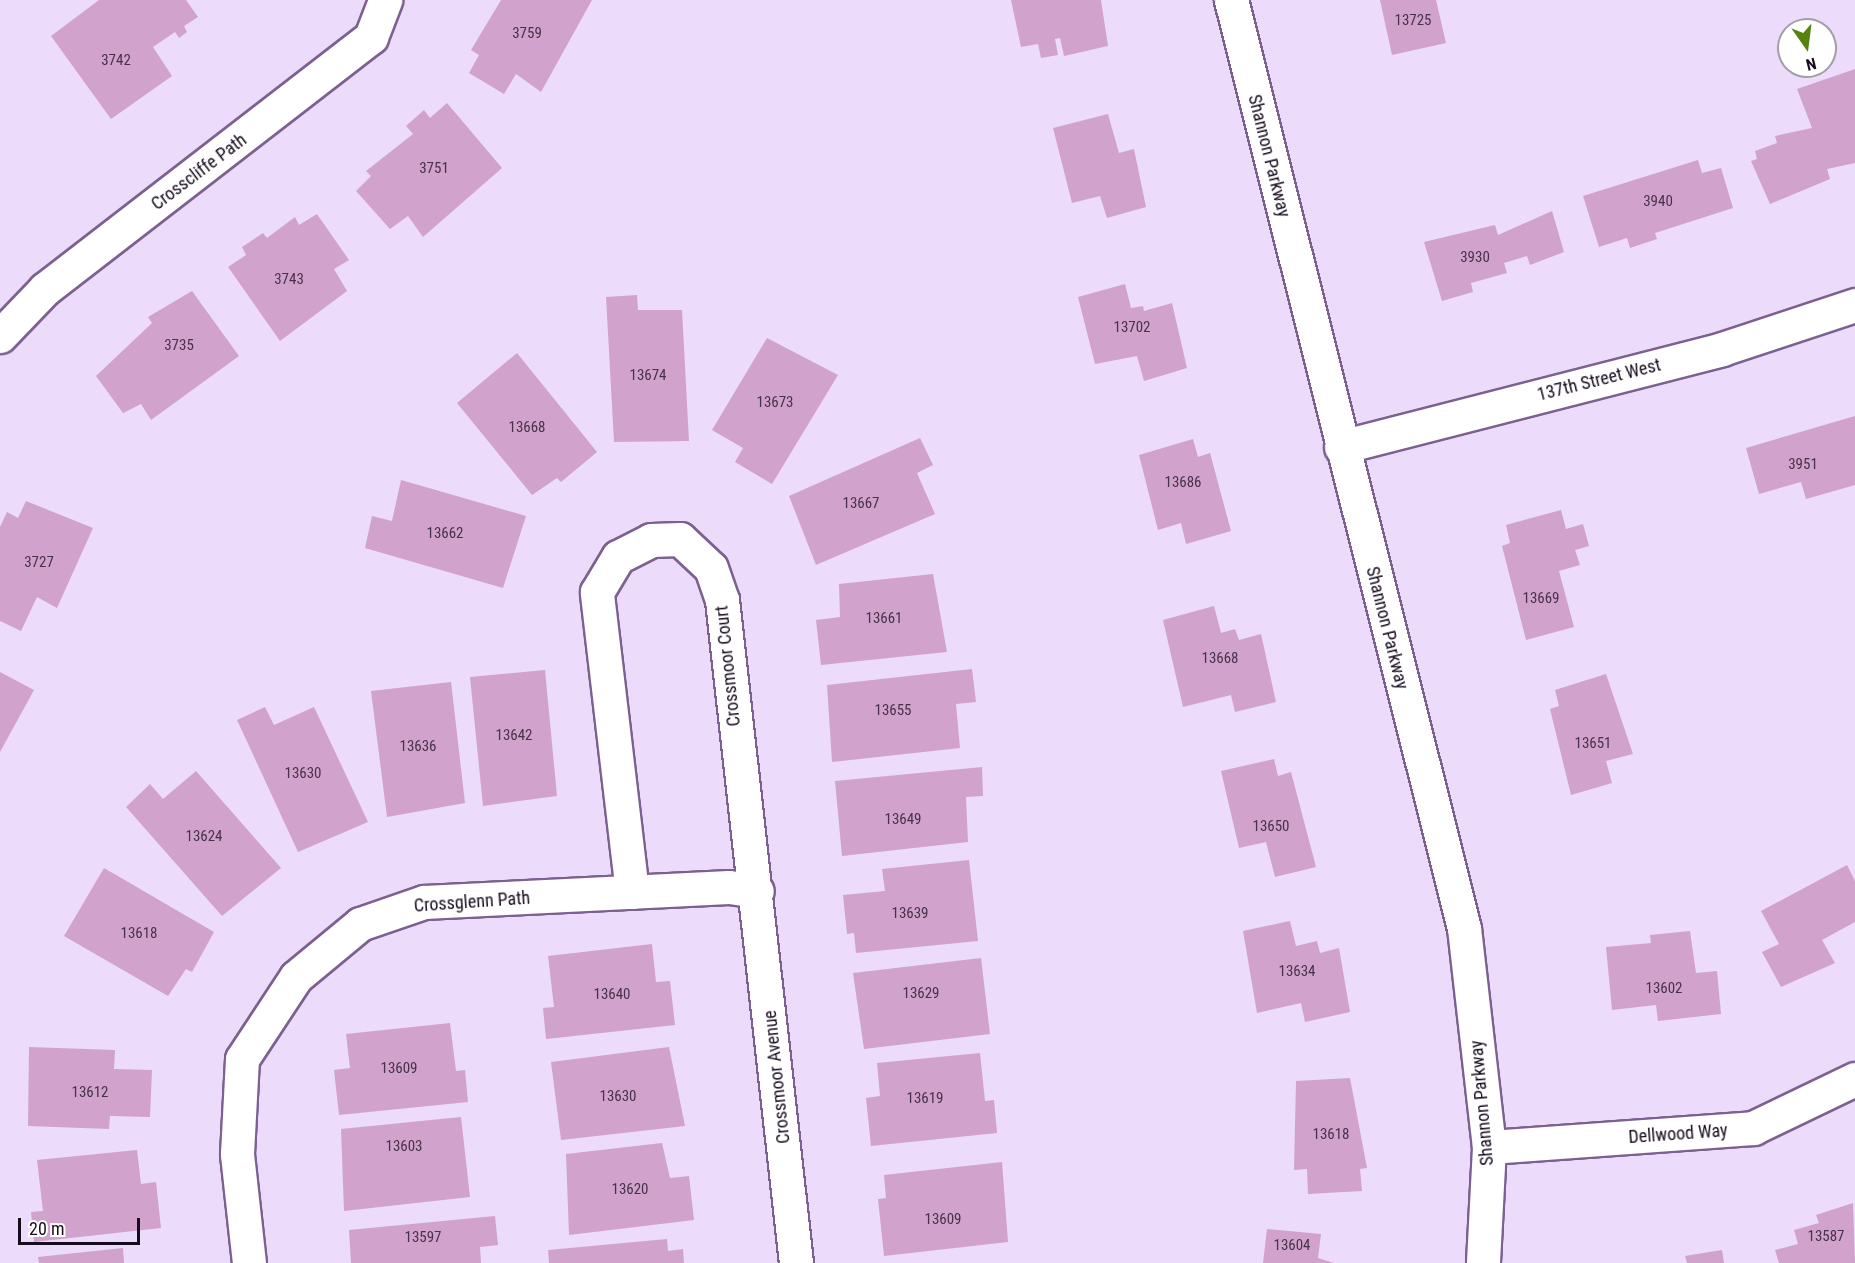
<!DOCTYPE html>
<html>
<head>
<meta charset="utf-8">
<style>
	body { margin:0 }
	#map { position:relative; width:1855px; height:1263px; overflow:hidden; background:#eddbfb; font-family:"Roboto Condensed",sans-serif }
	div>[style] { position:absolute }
	.building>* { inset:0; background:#d1a2cc }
	.roads { filter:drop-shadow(2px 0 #7c6190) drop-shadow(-2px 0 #7c6190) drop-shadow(0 2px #7c6190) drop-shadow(0 -2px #7c6190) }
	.minor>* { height:33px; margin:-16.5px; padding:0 16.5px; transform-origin:16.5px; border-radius:16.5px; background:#fff }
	span { translate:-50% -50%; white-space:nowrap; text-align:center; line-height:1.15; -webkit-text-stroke:4.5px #fff; paint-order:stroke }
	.number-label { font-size:15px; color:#46324a }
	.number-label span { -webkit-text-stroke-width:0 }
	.street-label { font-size:18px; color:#170c1e }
	.north { position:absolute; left:1777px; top:18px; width:60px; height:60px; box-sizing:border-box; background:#fff; border:2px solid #a29ea5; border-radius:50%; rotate:166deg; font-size:16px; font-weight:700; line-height:24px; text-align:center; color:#170c1e }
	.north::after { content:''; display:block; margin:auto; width:21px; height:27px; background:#56830f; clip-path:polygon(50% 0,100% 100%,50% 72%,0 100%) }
	.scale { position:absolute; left:18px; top:1218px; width:122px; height:27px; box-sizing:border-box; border:3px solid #170c1e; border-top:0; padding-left:8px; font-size:18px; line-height:21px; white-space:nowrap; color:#170c1e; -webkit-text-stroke:4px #fff; paint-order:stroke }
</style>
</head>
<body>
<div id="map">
	<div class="building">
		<i style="clip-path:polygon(99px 0,186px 0,198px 17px,184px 26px,187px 32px,179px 38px,175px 32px,153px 47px,172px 76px,111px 119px,51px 36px)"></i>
		<i style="clip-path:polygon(501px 0,592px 0,541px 92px,516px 74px,504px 94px,469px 73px,479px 55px,471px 50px)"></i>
		<i style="clip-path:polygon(1011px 0,1101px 0,1108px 46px,1064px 56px,1060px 38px,1055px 39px,1058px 55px,1041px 58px,1038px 44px,1021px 47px)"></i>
		<i style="clip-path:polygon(1380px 0,1436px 0,1446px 43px,1392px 55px)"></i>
		<i style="clip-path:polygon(1855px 69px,1855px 163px,1827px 169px,1830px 179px,1770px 204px,1751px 161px,1757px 159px,1755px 151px,1777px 143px,1775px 136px,1812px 128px,1797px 89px)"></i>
		<i style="clip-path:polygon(447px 103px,502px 168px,423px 237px,408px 216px,390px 229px,356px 191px,371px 176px,366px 171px,413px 134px,406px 126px,424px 110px,430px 118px)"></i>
		<i style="clip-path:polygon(1108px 114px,1119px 153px,1134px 149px,1146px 207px,1107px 218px,1100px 196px,1072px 203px,1053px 128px)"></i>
		<i style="clip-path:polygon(1698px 160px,1702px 173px,1721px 168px,1733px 208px,1655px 233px,1657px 239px,1630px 248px,1627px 238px,1599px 247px,1583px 196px)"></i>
		<i style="clip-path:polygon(1552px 211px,1564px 252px,1530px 265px,1527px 256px,1504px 263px,1507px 273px,1471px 283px,1473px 292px,1442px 301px,1424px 242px,1495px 225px,1498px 235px)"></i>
		<i style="clip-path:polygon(317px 214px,349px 260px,334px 269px,347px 291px,280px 341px,228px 267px,246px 255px,242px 247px,263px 233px,267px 238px,295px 217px,299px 225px)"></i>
		<i style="clip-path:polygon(1125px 284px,1131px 308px,1143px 306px,1144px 311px,1172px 303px,1187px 368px,1144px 381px,1137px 356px,1095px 364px,1078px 297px)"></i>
		<i style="clip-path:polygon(192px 291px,239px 356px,151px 420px,141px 404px,123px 413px,96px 376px,152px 323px,148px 317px)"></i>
		<i style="clip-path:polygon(637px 295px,638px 310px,682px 310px,689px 441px,614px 442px,606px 297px)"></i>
		<i style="clip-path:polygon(767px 338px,838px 375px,772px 484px,735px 462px,743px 448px,712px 430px)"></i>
		<i style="clip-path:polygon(517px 353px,597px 452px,561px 482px,557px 478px,532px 495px,457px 403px)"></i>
		<i style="clip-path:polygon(1855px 416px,1855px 485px,1806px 499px,1801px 482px,1759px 494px,1746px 448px)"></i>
		<i style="clip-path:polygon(920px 438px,933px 465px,917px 473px,935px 514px,816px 565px,789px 496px)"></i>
		<i style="clip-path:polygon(1193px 439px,1198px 457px,1210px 453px,1231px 531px,1186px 544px,1181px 523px,1158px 530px,1139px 455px)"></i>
		<i style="clip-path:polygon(401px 480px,526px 516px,503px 588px,365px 548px,372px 516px,392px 521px)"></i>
		<i style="clip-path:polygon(26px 501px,93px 528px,57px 608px,37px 597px,21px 631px,0 621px,0 527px,7px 512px,18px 518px)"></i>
		<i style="clip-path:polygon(1561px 510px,1566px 529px,1583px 524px,1589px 546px,1575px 550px,1580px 565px,1559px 571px,1574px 627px,1526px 640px,1502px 546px,1510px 543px,1506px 525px)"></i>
		<i style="clip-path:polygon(933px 574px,947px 652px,821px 665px,816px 620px,840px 617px,839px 584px)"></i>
		<i style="clip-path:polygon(1214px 606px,1221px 633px,1235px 629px,1239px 640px,1261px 634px,1276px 702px,1235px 712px,1231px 695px,1183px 707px,1163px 620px)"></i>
		<i style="clip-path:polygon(972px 669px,976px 702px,956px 704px,960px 748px,832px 762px,827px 685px)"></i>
		<i style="clip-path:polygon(545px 670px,557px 796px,483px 806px,470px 677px)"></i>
		<i style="clip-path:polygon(0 672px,34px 690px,0 752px)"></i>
		<i style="clip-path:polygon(1606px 674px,1633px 754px,1606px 761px,1612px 783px,1571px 795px,1550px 709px,1559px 706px,1555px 690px)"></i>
		<i style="clip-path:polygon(451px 682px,465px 803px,387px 817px,371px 691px)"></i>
		<i style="clip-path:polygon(265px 707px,274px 725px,314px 707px,368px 822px,298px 852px,237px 720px)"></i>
		<i style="clip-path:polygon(1274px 759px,1278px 776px,1291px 772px,1316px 867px,1275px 877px,1266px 842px,1239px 848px,1221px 771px)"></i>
		<i style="clip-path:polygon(982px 767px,983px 796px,966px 797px,968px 842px,842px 856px,835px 781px)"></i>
		<i style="clip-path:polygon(196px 771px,281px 868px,222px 916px,126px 807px,150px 784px,163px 799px)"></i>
		<i style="clip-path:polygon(969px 860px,978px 941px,856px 953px,854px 933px,847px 934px,843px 895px,885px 891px,882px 869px)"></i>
		<i style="clip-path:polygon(1847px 865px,1855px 881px,1855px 922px,1822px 940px,1835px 963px,1781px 987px,1762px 952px,1779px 944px,1761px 911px)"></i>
		<i style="clip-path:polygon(104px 868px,214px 932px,192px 972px,186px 969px,168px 996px,64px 936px)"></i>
		<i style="clip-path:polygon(1290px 921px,1296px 946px,1317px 941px,1320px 953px,1339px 948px,1350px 1012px,1305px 1022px,1301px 1003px,1257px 1013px,1243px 931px)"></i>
		<i style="clip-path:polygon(1690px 931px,1696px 973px,1717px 971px,1721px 1014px,1658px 1021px,1656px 1005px,1612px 1010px,1606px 947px,1651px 943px,1650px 935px)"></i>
		<i style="clip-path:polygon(652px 944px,656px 982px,670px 981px,675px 1025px,546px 1039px,543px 1008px,554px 1007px,548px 956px)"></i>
		<i style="clip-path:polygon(981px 958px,990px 1034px,864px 1049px,853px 973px)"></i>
		<i style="clip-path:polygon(450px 1023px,456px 1071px,465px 1070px,468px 1102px,339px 1115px,334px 1070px,350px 1068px,346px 1034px)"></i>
		<i style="clip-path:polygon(29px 1047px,115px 1050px,114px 1069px,152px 1070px,150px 1117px,110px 1116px,109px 1129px,28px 1126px)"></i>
		<i style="clip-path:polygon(669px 1047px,685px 1126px,561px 1140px,551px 1062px)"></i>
		<i style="clip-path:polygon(980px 1053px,985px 1101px,994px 1100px,997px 1133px,871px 1146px,866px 1098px,880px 1096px,877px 1063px)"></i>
		<i style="clip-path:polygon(1350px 1078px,1367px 1168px,1360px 1169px,1362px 1191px,1308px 1194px,1307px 1169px,1294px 1170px,1296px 1081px)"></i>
		<i style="clip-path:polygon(461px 1117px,470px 1197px,344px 1211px,341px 1129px)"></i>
		<i style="clip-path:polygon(662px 1143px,670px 1178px,689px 1176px,694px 1220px,569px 1235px,566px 1154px)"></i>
		<i style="clip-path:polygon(137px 1150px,141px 1184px,156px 1182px,161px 1228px,34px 1242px,31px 1212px,43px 1211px,37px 1160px)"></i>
		<i style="clip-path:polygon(1002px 1162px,1008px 1242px,884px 1256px,878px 1199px,886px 1198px,884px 1175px)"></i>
		<i style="clip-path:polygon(1853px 1203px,1855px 1263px,1779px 1263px,1775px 1250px,1798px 1244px,1794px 1230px,1819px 1223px,1816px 1215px)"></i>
		<i style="clip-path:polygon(495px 1216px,498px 1245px,480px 1247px,481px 1263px,351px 1263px,349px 1230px)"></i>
		<i style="clip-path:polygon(1267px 1229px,1321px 1234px,1318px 1258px,1334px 1263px,1263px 1263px)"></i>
		<i style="clip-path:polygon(667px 1239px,668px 1251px,683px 1249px,684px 1263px,549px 1263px,548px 1250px)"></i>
		<i style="clip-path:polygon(123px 1248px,124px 1263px,39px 1263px,38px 1257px)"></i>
		<i style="clip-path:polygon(1722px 1250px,1724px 1263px,1687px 1263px,1685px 1256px)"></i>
	</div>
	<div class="roads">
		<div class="minor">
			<i style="left:1231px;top:0;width:957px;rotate:75.91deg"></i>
			<i style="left:1464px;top:928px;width:220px;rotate:83.5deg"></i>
			<i style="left:1489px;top:1147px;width:116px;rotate:93deg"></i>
			<i style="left:0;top:336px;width:65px;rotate:-46.2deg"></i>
			<i style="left:45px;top:289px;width:412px;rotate:-37.7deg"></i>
			<i style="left:371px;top:37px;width:40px;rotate:-69deg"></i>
			<i style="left:1341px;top:447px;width:393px;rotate:-14.4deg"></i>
			<i style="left:1722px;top:349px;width:140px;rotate:-18.3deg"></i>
			<i style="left:632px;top:892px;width:302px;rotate:-96.7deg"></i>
			<i style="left:597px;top:592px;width:41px;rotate:-59deg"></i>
			<i style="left:618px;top:557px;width:37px;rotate:-27deg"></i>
			<i style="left:651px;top:540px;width:29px;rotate:-2deg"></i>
			<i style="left:680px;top:539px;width:42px;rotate:43.1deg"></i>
			<i style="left:711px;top:568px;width:34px;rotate:71deg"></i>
			<i style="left:722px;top:600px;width:667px;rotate:83.63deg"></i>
			<i style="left:1489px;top:1147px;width:265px;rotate:-4.1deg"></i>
			<i style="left:1753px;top:1128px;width:113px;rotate:-25.7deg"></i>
			<i style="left:249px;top:1263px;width:110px;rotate:-96.3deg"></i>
			<i style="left:237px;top:1154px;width:95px;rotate:-87deg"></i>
			<i style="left:242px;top:1059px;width:98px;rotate:-56.6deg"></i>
			<i style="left:296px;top:977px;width:83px;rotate:-39.6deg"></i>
			<i style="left:360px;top:924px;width:68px;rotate:-19deg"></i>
			<i style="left:424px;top:902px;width:305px;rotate:-2.8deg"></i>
			<i style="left:729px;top:887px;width:28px;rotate:8deg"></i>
		</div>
	</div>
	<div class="number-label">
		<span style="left:1413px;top:21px">13725</span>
		<span style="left:527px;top:34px">3759</span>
		<span style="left:116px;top:61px">3742</span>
		<span style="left:434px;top:169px">3751</span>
		<span style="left:1658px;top:202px">3940</span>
		<span style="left:1475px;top:258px">3930</span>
		<span style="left:289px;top:280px">3743</span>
		<span style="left:1132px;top:328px">13702</span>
		<span style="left:179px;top:346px">3735</span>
		<span style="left:648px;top:376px">13674</span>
		<span style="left:775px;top:403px">13673</span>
		<span style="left:527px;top:428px">13668</span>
		<span style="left:1803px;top:465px">3951</span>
		<span style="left:1183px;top:483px">13686</span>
		<span style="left:861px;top:504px">13667</span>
		<span style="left:445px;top:534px">13662</span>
		<span style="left:39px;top:563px">3727</span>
		<span style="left:1541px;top:599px">13669</span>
		<span style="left:884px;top:619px">13661</span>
		<span style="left:1220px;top:659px">13668</span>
		<span style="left:893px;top:711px">13655</span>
		<span style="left:514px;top:736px">13642</span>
		<span style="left:1593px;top:744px">13651</span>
		<span style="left:418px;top:747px">13636</span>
		<span style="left:303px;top:774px">13630</span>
		<span style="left:903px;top:820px">13649</span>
		<span style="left:1271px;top:827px">13650</span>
		<span style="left:204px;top:837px">13624</span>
		<span style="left:910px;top:914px">13639</span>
		<span style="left:139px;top:934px">13618</span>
		<span style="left:1297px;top:972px">13634</span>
		<span style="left:1664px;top:989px">13602</span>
		<span style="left:921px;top:994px">13629</span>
		<span style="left:612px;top:995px">13640</span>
		<span style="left:399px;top:1069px">13609</span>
		<span style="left:90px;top:1093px">13612</span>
		<span style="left:618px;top:1097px">13630</span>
		<span style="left:925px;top:1099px">13619</span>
		<span style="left:1331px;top:1135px">13618</span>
		<span style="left:404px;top:1147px">13603</span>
		<span style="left:630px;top:1190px">13620</span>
		<span style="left:943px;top:1220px">13609</span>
		<span style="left:1826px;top:1237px">13587</span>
		<span style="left:423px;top:1238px">13597</span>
		<span style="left:1292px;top:1246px">13604</span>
	</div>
	<div class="street-label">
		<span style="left:1269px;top:156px;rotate:76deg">Shannon Parkway</span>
		<span style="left:199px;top:172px;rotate:-37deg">Crosscliffe Path</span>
		<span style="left:1599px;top:380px;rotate:-14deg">137th Street West</span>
		<span style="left:1387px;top:628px;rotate:76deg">Shannon Parkway</span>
		<span style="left:728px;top:666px;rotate:-96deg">Crossmoor Court</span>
		<span style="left:472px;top:902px;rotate:-4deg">Crossglenn Path</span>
		<span style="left:777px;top:1077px;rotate:-96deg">Crossmoor Avenue</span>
		<span style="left:1482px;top:1103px;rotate:-95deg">Shannon Parkway</span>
		<span style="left:1678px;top:1134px;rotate:-4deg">Dellwood Way</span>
	</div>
	<div class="north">N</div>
	<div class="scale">20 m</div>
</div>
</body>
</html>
